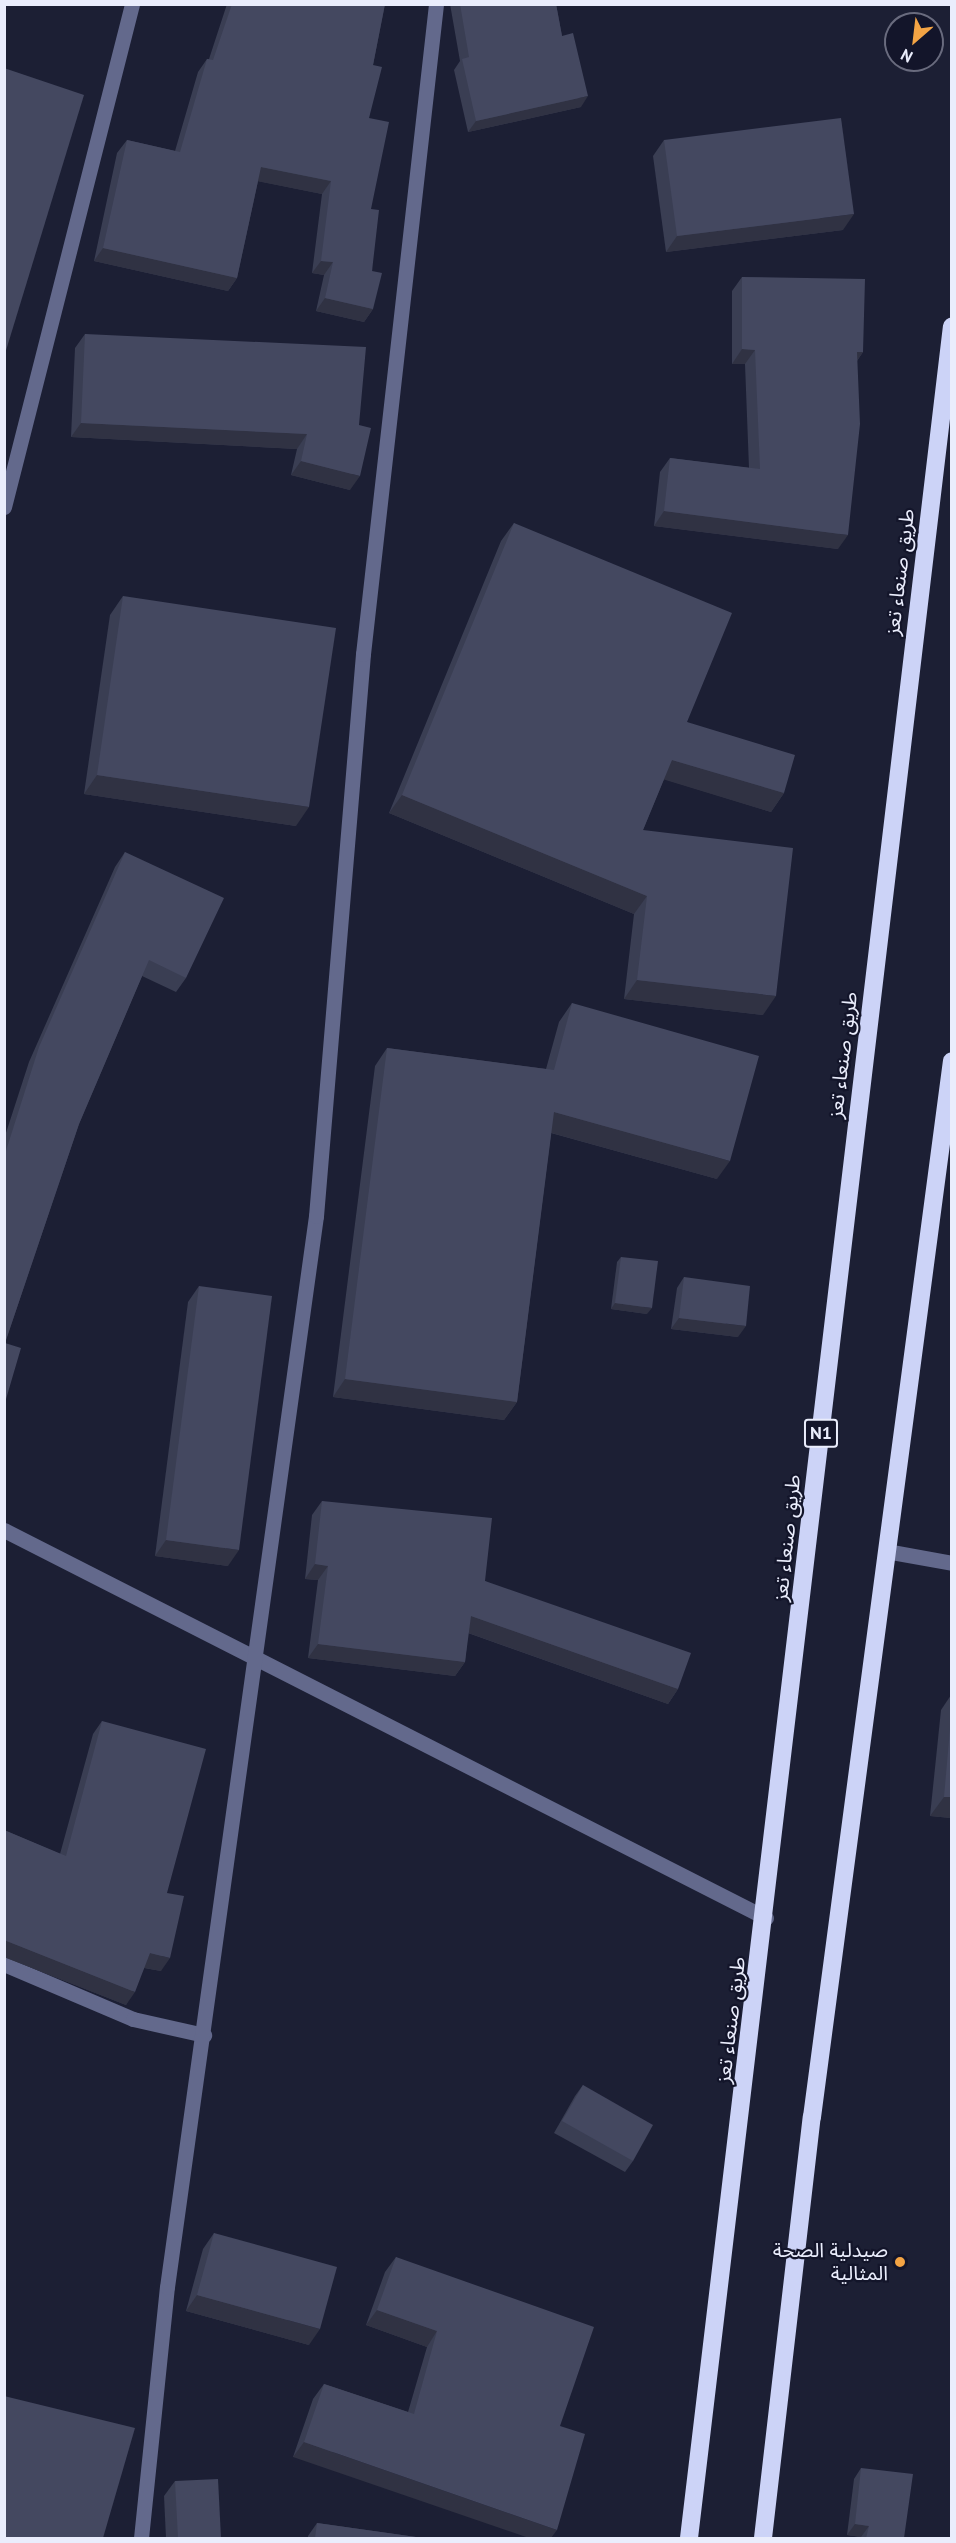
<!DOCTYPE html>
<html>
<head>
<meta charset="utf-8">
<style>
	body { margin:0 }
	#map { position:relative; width:956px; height:2543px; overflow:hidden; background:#1c1f34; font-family:"PT Sans","Noto Sans Arabic",sans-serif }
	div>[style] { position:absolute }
	.minor>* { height:15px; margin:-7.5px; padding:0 7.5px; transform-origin:7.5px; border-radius:7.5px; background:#63698c }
	.highway>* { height:18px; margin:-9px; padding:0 9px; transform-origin:9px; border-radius:9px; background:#ccd3f7 }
	.wall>* { inset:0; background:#3a3e53 }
	.shaded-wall>* { inset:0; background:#303243 }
	.building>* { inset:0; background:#444860 }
	.dots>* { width:16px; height:16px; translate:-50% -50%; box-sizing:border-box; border:3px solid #13152a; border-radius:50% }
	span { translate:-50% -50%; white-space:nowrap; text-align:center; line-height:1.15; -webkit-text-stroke:4.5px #13152a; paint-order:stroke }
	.shield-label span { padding:2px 4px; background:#13152a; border:2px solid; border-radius:4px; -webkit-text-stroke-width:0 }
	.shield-label { font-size:18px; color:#eaedfc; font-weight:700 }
	.street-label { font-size:20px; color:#eaedfc }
	.poi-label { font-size:20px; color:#eaedfc }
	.right { translate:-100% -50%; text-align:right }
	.frame { position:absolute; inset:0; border:6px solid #eaedfc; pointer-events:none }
	.north { position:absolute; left:884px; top:12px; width:60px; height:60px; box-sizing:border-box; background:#13152a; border:2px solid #696b7e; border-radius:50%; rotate:208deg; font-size:16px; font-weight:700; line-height:24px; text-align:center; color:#eaedfc }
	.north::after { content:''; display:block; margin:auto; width:21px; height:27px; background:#f4a444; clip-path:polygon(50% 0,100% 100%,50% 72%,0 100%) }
</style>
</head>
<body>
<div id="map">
	<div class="minor">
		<i style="left:4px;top:507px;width:519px;rotate:-75.72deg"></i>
		<i style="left:4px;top:1530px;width:855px;rotate:26.98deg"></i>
		<i style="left:886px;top:1551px;width:67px;rotate:10.3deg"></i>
		<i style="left:4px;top:1964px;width:140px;rotate:23.1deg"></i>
		<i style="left:133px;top:2019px;width:73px;rotate:12.7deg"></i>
		<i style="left:141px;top:2538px;width:252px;rotate:-84.1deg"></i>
		<i style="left:167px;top:2287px;width:1081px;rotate:-82.08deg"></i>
		<i style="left:316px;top:1216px;width:564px;rotate:-85.22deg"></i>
		<i style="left:363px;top:654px;width:654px;rotate:-83.59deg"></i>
	</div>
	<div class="highway">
		<i style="left:689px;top:2538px;width:2227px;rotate:-83.22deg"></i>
		<i style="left:763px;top:2538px;width:424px;rotate:-83.4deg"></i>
		<i style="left:812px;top:2117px;width:1065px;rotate:-82.45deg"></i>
	</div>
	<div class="wall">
		<i style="clip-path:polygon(227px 4px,385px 4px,373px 65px,369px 118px,373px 309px,364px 322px,316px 311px,324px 275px,312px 273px,322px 194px,258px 181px,237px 278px,228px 291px,94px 261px,117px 153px,127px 140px,175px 151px,198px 72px,207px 59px,209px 59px)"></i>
		<i style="clip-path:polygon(450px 4px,556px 4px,562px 36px,581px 107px,468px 132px,454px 70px,460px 61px)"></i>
		<i style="clip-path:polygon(664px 140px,843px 230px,666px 252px,653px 156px)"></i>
		<i style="clip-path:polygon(742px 277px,863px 352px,857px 361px,838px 549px,654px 526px,660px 472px,670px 458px,749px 468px,745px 364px,732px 364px,732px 291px)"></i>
		<i style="clip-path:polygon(85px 334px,359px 425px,350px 490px,291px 475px,297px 449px,71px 437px,75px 348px)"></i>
		<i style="clip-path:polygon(514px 523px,687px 722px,784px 793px,771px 812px,664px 779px,643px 830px,763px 1015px,624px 999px,634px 914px,389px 813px,501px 541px)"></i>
		<i style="clip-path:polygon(123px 596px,296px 826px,84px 794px,110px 615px)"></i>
		<i style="clip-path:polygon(125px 852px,186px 978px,176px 992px,142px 976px,79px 1124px,5px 1343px,4px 1406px,4px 1139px,29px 1062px,115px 867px)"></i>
		<i style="clip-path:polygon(572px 1003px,717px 1179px,551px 1133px,517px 1402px,504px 1420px,333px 1397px,375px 1066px,387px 1048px,546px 1069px,559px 1022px)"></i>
		<i style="clip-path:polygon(621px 1257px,647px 1314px,611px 1309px,617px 1262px)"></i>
		<i style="clip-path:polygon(684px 1277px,738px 1337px,671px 1329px,677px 1288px)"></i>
		<i style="clip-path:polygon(199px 1286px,228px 1566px,155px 1556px,188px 1302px)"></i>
		<i style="clip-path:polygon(322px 1501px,485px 1581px,678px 1689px,668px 1704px,468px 1633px,465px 1662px,455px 1676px,308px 1658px,318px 1580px,305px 1579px,312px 1515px)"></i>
		<i style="clip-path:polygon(951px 1695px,951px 1818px,930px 1816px,941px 1710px)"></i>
		<i style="clip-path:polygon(102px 1721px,167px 1893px,161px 1971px,144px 1968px,126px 2005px,4px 1957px,4px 1830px,60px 1854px,93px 1734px)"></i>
		<i style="clip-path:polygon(583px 2085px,633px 2161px,625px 2172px,554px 2133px,575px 2096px)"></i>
		<i style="clip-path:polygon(214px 2233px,309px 2345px,186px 2311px,203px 2249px)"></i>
		<i style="clip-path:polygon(396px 2257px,560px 2426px,293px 2457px,313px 2399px,324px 2384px,408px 2412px,427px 2347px,366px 2325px,385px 2272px)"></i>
		<i style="clip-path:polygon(861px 2468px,904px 2538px,861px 2538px,861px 2537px,847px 2535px,854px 2479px)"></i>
		<i style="clip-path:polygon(175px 2481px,221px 2538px,166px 2538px,164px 2496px)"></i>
		<i style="clip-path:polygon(317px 2523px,423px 2538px,308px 2538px,308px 2536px)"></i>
	</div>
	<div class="shaded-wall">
		<i style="clip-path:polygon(588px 96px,581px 107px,468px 132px,476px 121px)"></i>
		<i style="clip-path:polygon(261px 167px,331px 181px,322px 194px,252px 180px)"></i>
		<i style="clip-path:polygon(854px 214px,843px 230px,666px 252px,677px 236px)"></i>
		<i style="clip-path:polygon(103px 248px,237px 278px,228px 291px,94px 261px)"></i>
		<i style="clip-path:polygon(321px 261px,333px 262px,324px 275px,312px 273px)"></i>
		<i style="clip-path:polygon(325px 298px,373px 309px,364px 322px,316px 311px)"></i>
		<i style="clip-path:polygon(742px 349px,755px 350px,745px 364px,732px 364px)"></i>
		<i style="clip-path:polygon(857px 352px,863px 352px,853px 366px)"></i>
		<i style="clip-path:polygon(81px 423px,307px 434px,297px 449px,71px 437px)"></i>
		<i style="clip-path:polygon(301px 461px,360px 476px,350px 490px,291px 475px)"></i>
		<i style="clip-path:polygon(664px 511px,848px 535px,838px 549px,654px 526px)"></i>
		<i style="clip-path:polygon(672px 760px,784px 793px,771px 812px,659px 778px)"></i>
		<i style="clip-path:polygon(97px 775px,309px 807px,296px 826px,84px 794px)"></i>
		<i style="clip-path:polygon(402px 795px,647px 896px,634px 914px,389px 813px)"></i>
		<i style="clip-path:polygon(637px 980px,776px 996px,763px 1015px,624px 999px)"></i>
		<i style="clip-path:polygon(554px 1112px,730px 1161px,717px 1179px,541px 1130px)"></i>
		<i style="clip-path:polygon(615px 1303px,652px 1308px,647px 1314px,611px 1309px)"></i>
		<i style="clip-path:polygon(679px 1318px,746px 1326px,738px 1337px,671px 1329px)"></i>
		<i style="clip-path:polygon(345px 1379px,517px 1402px,504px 1420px,333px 1397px)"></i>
		<i style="clip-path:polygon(166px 1540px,239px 1550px,228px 1566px,155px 1556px)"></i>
		<i style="clip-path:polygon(315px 1564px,328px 1566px,318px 1580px,305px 1579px)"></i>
		<i style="clip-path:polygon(471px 1616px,678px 1689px,668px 1704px,460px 1630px)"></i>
		<i style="clip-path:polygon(318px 1644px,465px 1662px,455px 1676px,308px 1658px)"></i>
		<i style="clip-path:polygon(944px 1797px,951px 1797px,951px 1818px,930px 1816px)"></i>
		<i style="clip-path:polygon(4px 1940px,135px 1992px,126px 2005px,4px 1957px)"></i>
		<i style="clip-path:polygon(150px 1953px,170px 1958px,161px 1971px,140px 1967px)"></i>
		<i style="clip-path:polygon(197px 2295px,320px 2329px,309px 2345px,186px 2311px)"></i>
		<i style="clip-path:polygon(377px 2310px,437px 2331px,427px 2347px,366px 2325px)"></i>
		<i style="clip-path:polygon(304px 2442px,557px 2530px,551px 2538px,529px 2538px,293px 2457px)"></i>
		<i style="clip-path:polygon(855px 2524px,869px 2526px,861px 2537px,847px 2535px)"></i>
	</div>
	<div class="building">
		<i style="clip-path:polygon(232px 4px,385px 4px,373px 65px,382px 67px,369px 118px,389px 122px,371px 209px,379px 210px,372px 271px,382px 273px,373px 309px,325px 298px,333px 262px,321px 261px,331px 181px,261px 167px,237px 278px,103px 248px,127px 140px,180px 152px,207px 59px,213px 60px)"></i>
		<i style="clip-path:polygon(460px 4px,556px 4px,562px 36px,573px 33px,588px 96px,476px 121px,462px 59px,469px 57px)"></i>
		<i style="clip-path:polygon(4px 68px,84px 95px,4px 357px)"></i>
		<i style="clip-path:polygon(841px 118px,854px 214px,677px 236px,664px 140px)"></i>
		<i style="clip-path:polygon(742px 277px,865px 279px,863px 352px,857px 352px,860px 424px,848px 535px,664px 511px,670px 458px,760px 469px,755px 350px,742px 349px)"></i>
		<i style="clip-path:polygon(85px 334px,366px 347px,359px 425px,371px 428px,360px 476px,301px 461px,307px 434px,81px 423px)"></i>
		<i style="clip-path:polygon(514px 523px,732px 613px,687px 722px,795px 755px,784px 793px,672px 760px,643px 830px,793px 848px,776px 996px,637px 980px,647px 896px,402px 795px)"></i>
		<i style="clip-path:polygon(123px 596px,336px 628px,309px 807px,97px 775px)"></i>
		<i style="clip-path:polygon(125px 852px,224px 898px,186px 978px,149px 960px,79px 1124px,5px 1343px,21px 1348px,4px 1406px,4px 1157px,39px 1047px)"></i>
		<i style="clip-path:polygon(572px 1003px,759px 1056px,730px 1161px,554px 1112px,517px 1402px,345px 1379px,387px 1048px,554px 1070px)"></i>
		<i style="clip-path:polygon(621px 1257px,658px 1261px,652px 1308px,615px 1303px)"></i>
		<i style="clip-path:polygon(684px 1277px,750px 1286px,746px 1326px,679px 1318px)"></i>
		<i style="clip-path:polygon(199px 1286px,272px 1296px,239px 1550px,166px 1540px)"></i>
		<i style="clip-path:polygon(322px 1501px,492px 1518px,485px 1581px,691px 1653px,678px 1689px,471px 1616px,465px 1662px,318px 1644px,328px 1566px,315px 1564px)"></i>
		<i style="clip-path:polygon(951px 1718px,951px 1797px,944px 1797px)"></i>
		<i style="clip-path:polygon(102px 1721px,206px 1749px,167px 1893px,184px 1896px,170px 1958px,150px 1953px,135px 1992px,4px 1940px,4px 1830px,66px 1856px)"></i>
		<i style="clip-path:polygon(583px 2085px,653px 2125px,633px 2161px,562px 2121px)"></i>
		<i style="clip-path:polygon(214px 2233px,337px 2267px,320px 2329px,197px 2295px)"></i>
		<i style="clip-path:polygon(396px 2257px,594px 2327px,560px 2426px,585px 2434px,557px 2530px,304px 2442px,324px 2384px,414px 2414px,437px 2331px,377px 2310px)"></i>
		<i style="clip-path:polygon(4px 2396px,135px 2428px,103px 2538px,4px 2538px)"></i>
		<i style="clip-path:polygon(861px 2468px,913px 2474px,904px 2538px,866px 2538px,869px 2526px,855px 2524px)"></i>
		<i style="clip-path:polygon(218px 2479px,221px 2538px,178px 2538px,175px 2481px)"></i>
		<i style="clip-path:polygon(317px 2523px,423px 2538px,315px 2538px)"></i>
	</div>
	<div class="dots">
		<i style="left:900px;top:2262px;background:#f4a444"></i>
	</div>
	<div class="shield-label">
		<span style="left:821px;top:1433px">N1</span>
	</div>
	<div class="street-label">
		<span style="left:900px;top:572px;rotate:-83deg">طريق صنعاء تعز</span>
		<span style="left:843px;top:1055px;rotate:-83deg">طريق صنعاء تعز</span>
		<span style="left:787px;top:1538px;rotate:-84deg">طريق صنعاء تعز</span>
		<span style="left:731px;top:2020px;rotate:-83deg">طريق صنعاء تعز</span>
	</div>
	<div class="poi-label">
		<span class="right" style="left:888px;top:2262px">صيدلية الصحة<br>المثالية</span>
	</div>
	<div class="frame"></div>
	<div class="north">N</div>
</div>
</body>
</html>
